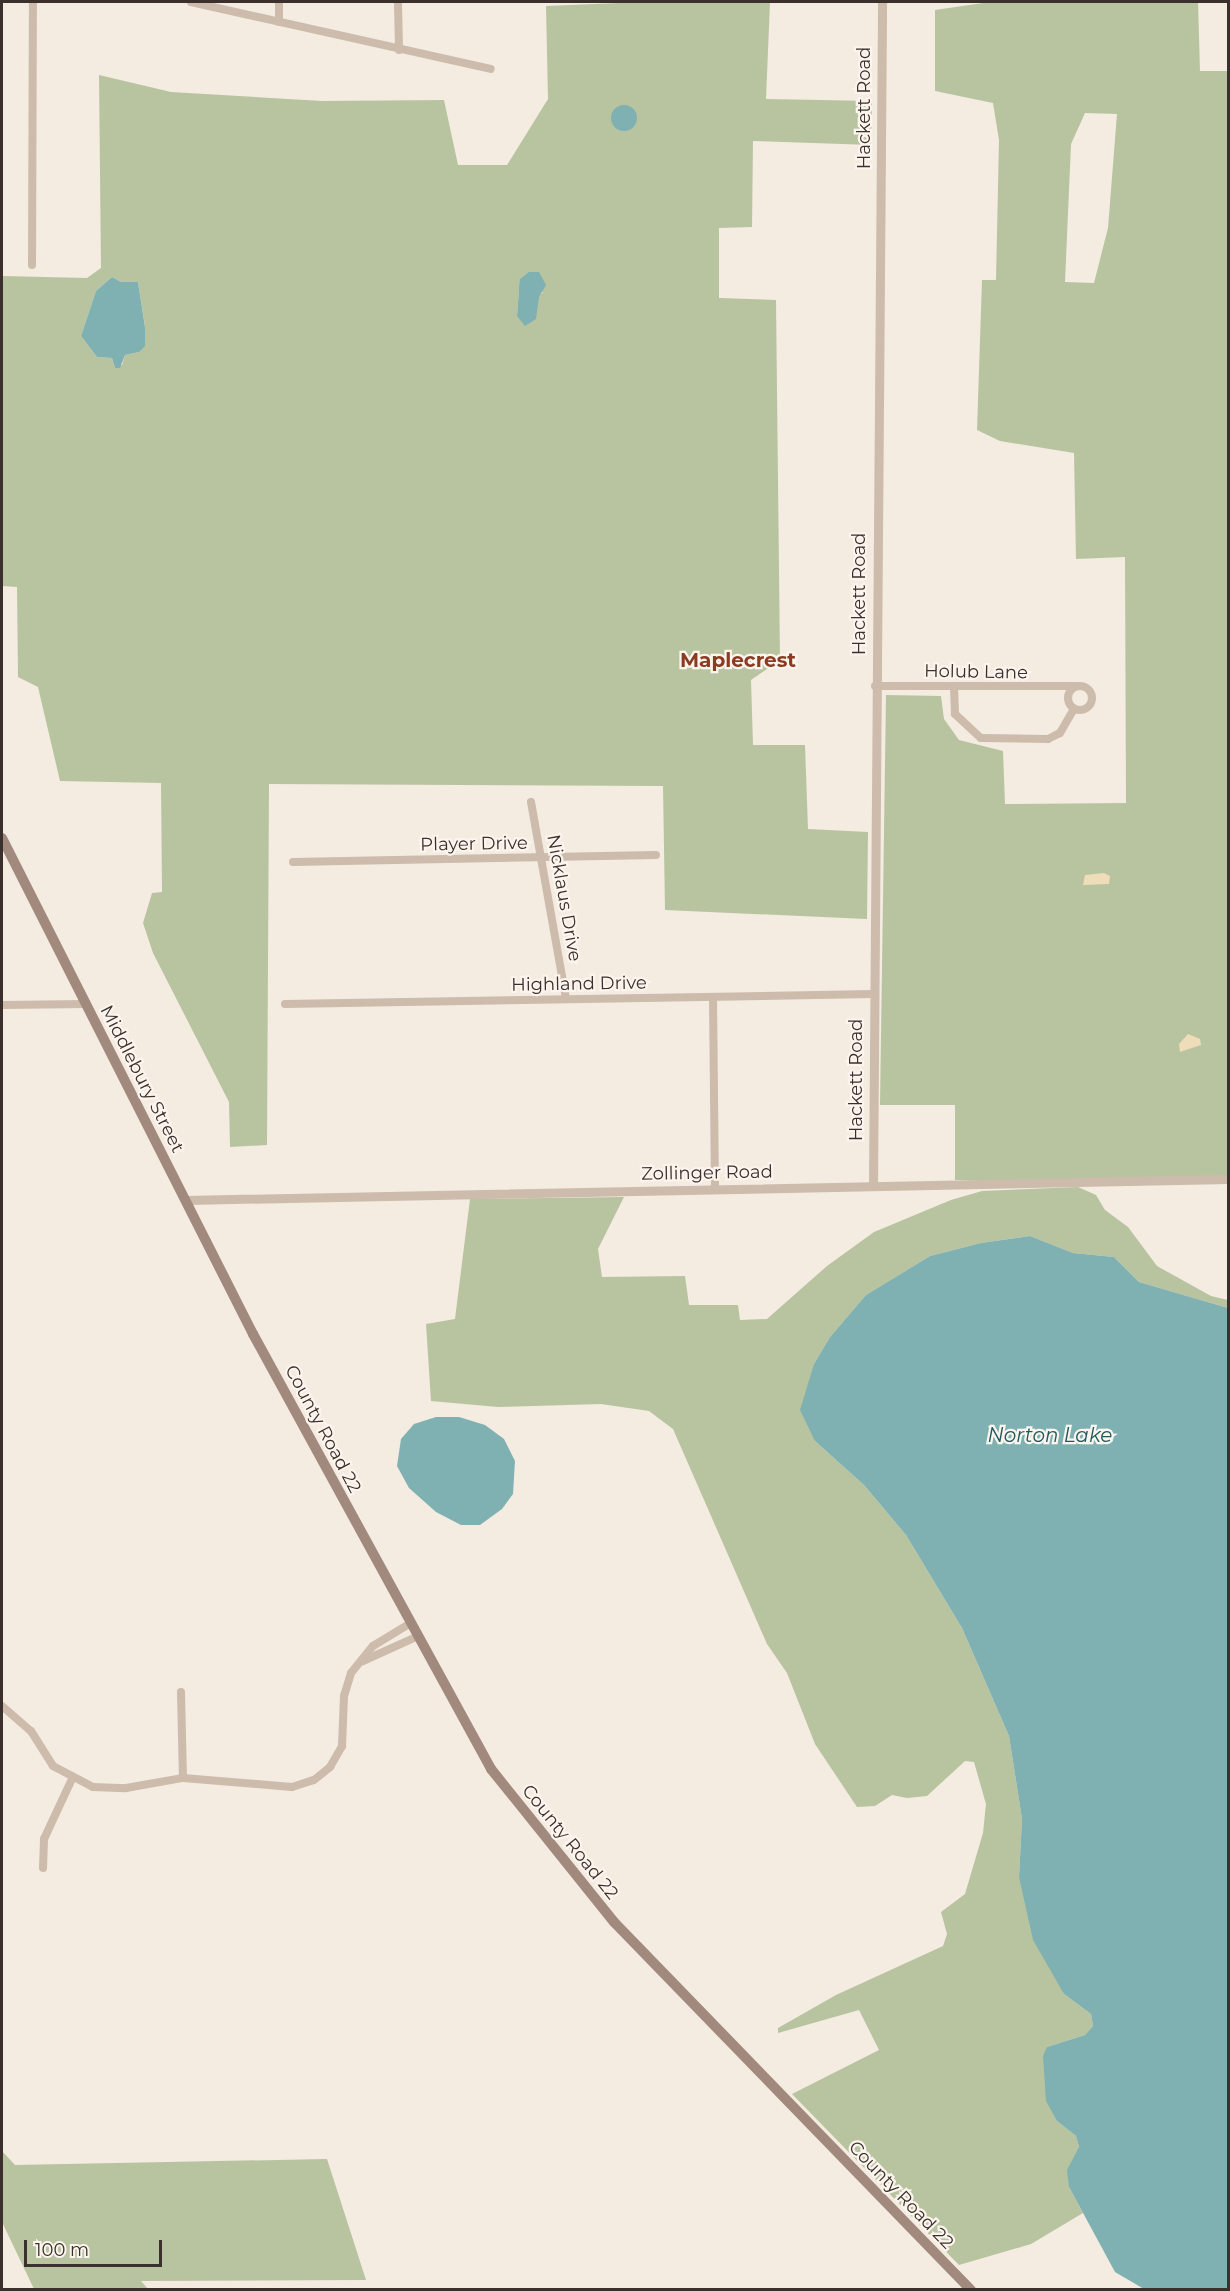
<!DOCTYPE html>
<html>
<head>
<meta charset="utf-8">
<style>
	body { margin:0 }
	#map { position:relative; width:1230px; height:2291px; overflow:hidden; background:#f4ebe1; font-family:Montserrat,sans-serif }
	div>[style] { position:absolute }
	.green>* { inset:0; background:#b8c4a0 }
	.sand>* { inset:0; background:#efdcb8 }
	.water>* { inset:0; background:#7fb0b2 }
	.round { border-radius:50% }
	.minor>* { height:8px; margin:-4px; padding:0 4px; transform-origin:4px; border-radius:4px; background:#cdbbac }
	.minor>.ring { margin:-4px; padding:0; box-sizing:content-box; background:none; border:8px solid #cdbbac; border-radius:50% }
	.tertiary>* { height:9px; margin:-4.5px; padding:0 4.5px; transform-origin:4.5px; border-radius:4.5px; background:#cdbbac }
	.secondary>* { height:10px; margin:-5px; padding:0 5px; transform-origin:5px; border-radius:5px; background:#a18a7d }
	span { translate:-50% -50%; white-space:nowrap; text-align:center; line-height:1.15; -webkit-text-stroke:4.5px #fbf5ee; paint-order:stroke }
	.street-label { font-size:18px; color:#3b302b }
	.neighbourhood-label { font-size:20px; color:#8c3b22; font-weight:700 }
	.water-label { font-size:20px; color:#1f5a5e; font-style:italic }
	.frame { position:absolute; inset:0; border:3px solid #3b302b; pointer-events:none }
	.scale { position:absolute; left:24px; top:2240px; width:138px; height:27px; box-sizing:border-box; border:3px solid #3b302b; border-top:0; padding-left:8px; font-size:18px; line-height:21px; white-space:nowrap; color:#3b302b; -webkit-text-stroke:4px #fbf5ee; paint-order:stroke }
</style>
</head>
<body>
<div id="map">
	<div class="green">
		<i style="clip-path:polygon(evenodd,643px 2px,770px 2px,766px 99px,872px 101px,871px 145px,753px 141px,752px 227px,719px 228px,719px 298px,776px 300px,780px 660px,751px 680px,753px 745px,805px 745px,808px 829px,868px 832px,867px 919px,665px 910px,663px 786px,269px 784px,267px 1145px,230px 1147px,229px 1102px,153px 953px,143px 923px,152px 893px,162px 892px,161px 783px,60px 781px,38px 687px,18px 677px,17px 587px,2px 586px,2px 276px,87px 278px,101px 268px,99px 75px,171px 92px,322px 101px,444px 100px,458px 165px,507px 165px,548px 99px,546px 6px,643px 2px,112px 277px,121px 282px,138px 282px,145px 326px,139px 352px,125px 355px,122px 365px,115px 368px,112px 358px,97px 357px,81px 336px,96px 291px,112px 277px,643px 2px,519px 289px,543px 292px,517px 316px,519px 289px)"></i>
		<i style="clip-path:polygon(evenodd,990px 2px,1198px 2px,1200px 71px,1228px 71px,1228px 1179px,1053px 1183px,955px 1180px,955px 1105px,880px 1105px,886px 695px,941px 696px,944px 719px,959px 740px,1003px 751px,1005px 804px,1126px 803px,1125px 557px,1076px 559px,1074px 453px,1000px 441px,977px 430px,982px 280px,996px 280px,999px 140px,993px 103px,935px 91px,935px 10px,990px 2px,1085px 113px,1117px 114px,1108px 228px,1094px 283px,1065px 282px,1071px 144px,1085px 113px)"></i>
		<i style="clip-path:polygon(1078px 1187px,1096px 1195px,1105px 1210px,1128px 1227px,1157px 1266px,1211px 1296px,1228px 1300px,1228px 1308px,1139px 1282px,1114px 1257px,1073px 1253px,1030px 1236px,981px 1243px,930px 1256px,866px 1295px,830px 1337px,814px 1364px,815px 1441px,864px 1485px,906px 1535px,962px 1628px,1009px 1736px,1022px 1819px,1019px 1877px,1064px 1994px,1091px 2014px,1093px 2026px,1085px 2035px,1047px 2047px,1057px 2121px,1076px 2136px,1079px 2147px,1069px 2187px,1083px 2213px,1031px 2244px,959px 2265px,792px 2094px,879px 2050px,859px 2010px,778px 2033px,778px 2028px,836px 1995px,943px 1946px,947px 1934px,941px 1912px,965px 1894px,983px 1833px,986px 1804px,974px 1762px,965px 1761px,927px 1796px,907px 1798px,892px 1795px,875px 1806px,857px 1807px,815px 1744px,787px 1673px,767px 1644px,673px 1429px,649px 1411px,601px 1404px,498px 1407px,431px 1401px,426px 1324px,455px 1319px,470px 1199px,624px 1197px,598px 1249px,602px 1277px,685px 1276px,689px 1305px,738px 1305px,740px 1320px,767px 1319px,827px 1266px,874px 1232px,951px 1200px,982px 1191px)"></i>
		<i style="clip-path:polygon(2px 2151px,15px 2165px,327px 2159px,366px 2280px,141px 2281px,148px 2289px,34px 2289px,2px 2222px)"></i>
	</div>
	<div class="sand">
		<i style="clip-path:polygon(1104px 873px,1110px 876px,1109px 884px,1083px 885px,1085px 875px)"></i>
		<i style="clip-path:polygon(1188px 1034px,1200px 1039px,1201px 1045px,1180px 1052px,1179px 1044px)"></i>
	</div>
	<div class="water">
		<i class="round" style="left:611px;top:105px;width:26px;height:26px"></i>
		<i style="clip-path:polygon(529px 272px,539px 272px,546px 285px,539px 297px,536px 319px,525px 326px,517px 316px,519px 289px,520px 279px)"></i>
		<i style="clip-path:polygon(112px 277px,121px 282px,138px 282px,145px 327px,145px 346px,139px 352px,125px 355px,120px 368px,115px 368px,112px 358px,97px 357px,81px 336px,96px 291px)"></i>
		<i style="clip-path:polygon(1030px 1236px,1073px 1253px,1114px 1257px,1139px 1282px,1228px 1308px,1228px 2289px,1144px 2289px,1115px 2272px,1069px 2187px,1067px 2170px,1079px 2147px,1076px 2136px,1057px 2121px,1046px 2101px,1043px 2056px,1047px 2047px,1085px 2035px,1093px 2026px,1091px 2014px,1064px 1994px,1033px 1940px,1019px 1877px,1022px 1819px,1009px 1736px,962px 1628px,906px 1535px,864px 1485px,815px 1441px,800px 1410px,814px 1364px,830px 1337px,866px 1295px,930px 1256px,981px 1243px)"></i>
		<i style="clip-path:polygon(436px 1417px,459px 1417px,485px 1425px,504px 1439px,515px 1461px,513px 1494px,502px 1509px,480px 1525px,461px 1525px,436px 1512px,409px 1488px,397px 1466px,401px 1439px,414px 1424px)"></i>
	</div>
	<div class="minor">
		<i style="left:191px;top:2px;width:307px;rotate:12.6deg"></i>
		<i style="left:279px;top:2px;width:20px;rotate:90deg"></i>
		<i style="left:398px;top:2px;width:48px;rotate:88.8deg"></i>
		<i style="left:32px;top:265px;width:263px;rotate:-89.8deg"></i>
		<i class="ring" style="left:1068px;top:686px;width:16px;height:16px"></i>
		<i style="left:875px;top:686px;width:200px"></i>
		<i style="left:954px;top:686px;width:28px;rotate:88deg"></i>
		<i style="left:955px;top:714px;width:35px;rotate:43deg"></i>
		<i style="left:981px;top:738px;width:67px;rotate:0.9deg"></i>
		<i style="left:1048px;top:739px;width:13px;rotate:-27deg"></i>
		<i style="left:1060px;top:733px;width:28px;rotate:-60deg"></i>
		<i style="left:531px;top:802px;width:200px;rotate:79.9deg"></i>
		<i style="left:293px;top:862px;width:363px;rotate:-1.1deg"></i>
		<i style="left:713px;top:998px;width:191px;rotate:89.4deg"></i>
		<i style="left:285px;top:1004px;width:588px;rotate:-0.97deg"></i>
		<i style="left:2px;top:1005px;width:84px;rotate:-0.7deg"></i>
		<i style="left:363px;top:1661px;width:58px;rotate:-24.4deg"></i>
		<i style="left:181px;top:1692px;width:86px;rotate:88.7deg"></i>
		<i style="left:2px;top:1706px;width:38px;rotate:41deg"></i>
		<i style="left:31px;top:1731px;width:41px;rotate:57.8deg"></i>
		<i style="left:53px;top:1766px;width:45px;rotate:27.7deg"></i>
		<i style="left:93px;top:1787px;width:33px;rotate:2deg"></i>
		<i style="left:126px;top:1788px;width:58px;rotate:-10deg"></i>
		<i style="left:183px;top:1778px;width:109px;rotate:4.7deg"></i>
		<i style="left:292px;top:1787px;width:23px;rotate:-18deg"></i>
		<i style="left:314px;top:1780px;width:21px;rotate:-39deg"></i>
		<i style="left:330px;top:1767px;width:24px;rotate:-60deg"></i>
		<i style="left:342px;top:1746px;width:50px;rotate:-87.7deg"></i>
		<i style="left:344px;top:1696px;width:24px;rotate:-73deg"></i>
		<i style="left:351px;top:1673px;width:35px;rotate:-51deg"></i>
		<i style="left:373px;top:1646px;width:42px;rotate:-31.4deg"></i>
		<i style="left:43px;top:1868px;width:29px;rotate:-88deg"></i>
		<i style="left:44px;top:1839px;width:66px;rotate:-65deg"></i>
	</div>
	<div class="tertiary">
		<i style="left:873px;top:1186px;width:1184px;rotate:-89.56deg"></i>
		<i style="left:186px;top:1200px;width:1042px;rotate:-1.15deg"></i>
	</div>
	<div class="secondary">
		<i style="left:2px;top:838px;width:556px;rotate:63.16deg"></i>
		<i style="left:253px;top:1334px;width:496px;rotate:61.3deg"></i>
		<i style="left:491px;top:1769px;width:196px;rotate:51.2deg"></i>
		<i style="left:614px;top:1922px;width:513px;rotate:45.87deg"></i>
	</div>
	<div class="street-label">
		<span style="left:864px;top:108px;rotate:-90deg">Hackett Road</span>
		<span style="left:859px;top:594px;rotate:-90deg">Hackett Road</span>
		<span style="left:976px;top:672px;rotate:1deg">Holub Lane</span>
		<span style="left:474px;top:844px;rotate:-1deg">Player Drive</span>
		<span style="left:564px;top:898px;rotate:80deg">Nicklaus Drive</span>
		<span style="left:579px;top:984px;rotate:-1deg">Highland Drive</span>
		<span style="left:142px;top:1079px;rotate:63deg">Middlebury Street</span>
		<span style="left:856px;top:1080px;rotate:-90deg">Hackett Road</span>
		<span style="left:707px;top:1173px;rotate:-1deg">Zollinger Road</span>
		<span style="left:323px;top:1429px;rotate:62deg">County Road 22</span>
		<span style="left:570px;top:1842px;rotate:51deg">County Road 22</span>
		<span style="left:901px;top:2195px;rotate:46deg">County Road 22</span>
	</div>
	<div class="neighbourhood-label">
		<span style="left:738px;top:660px">Maplecrest</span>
	</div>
	<div class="water-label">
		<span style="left:1050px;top:1435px">Norton Lake</span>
	</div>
	<div class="frame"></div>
	<div class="scale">100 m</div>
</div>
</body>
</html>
